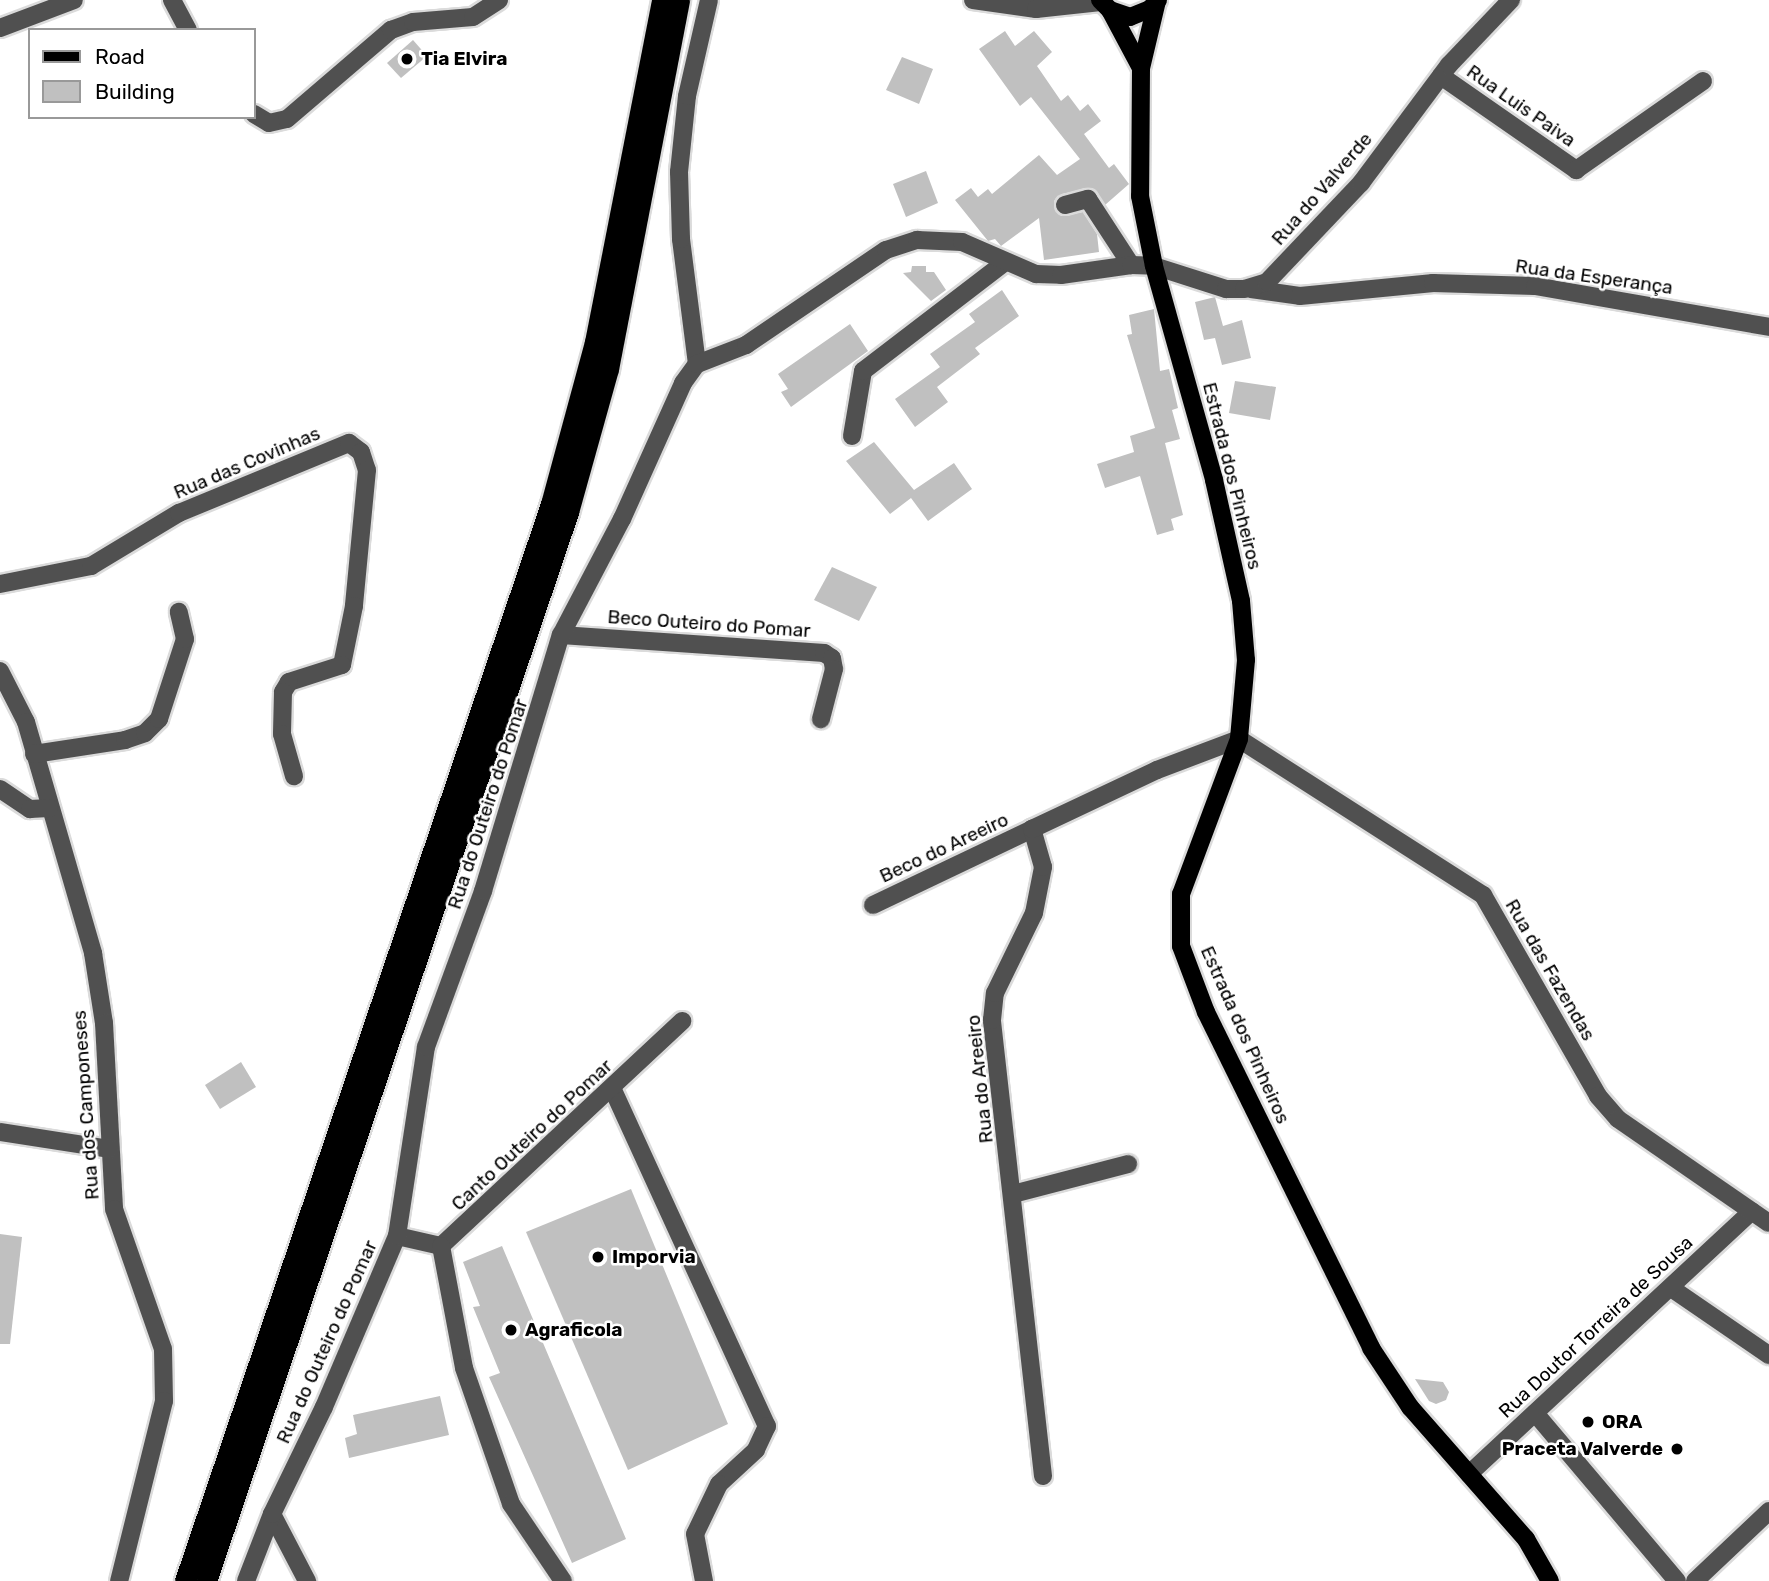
<!DOCTYPE html>
<html>
<head>
<meta charset="utf-8">
<style>
	body { margin:0 }
	#map { position:relative; width:1769px; height:1581px; overflow:hidden; background:#fff; font-family:Rubik,sans-serif }
	div>[style] { position:absolute }
	.building>* { inset:0; background:#c0c0c0 }
	.roads { filter:drop-shadow(2px 0 #dbdbdb) drop-shadow(-2px 0 #dbdbdb) drop-shadow(0 2px #dbdbdb) drop-shadow(0 -2px #dbdbdb) }
	.minor>* { height:18px; margin:-9px; padding:0 9px; transform-origin:9px; border-radius:9px; background:#505050 }
	.major>* { height:18px; margin:-9px; padding:0 9px; transform-origin:9px; border-radius:9px; background:#000 }
	.highway>* { height:21px; margin:-10.5px; padding:0 10.5px; transform-origin:10.5px; border-radius:10.5px; background:#000 }
	.dots>* { width:19px; height:19px; translate:-50% -50%; box-sizing:border-box; border:4px solid #fff; border-radius:50% }
	span { translate:-50% -50%; white-space:nowrap; text-align:center; line-height:1.15; -webkit-text-stroke:5px #fff; paint-order:stroke }
	.poi-label { font-size:19px; color:#000; font-weight:700 }
	.left { translate:0 -50%; text-align:left }
	.right { translate:-100% -50%; text-align:right }
	.street-label { font-size:19px; color:#000 }
	.legend { position:absolute; left:28px; top:28px; width:228px; height:91px; box-sizing:border-box; background:#fff; border:2px solid #999; margin:0; padding:9px 12px; list-style:none; font-size:21px; color:#000 }
	.legend li { display:flex; align-items:center; gap:14px; height:35px }
	.legend b { width:35px; border:2px solid #999 }
</style>
</head>
<body>
<div id="map">
	<div class="building">
		<i style="clip-path:polygon(1005px 31px,1015px 46px,1034px 31px,1052px 52px,1037px 66px,1061px 101px,1068px 95px,1080px 111px,1088px 104px,1101px 121px,1084px 134px,1109px 168px,1114px 164px,1129px 184px,1105px 205px,1091px 188px,1062px 194px,1054px 201px,1061px 216px,1083px 212px,1097px 234px,1099px 252px,1044px 260px,1039px 218px,1001px 246px,995px 239px,988px 241px,955px 200px,971px 188px,978px 197px,988px 189px,992px 194px,1039px 155px,1057px 175px,1080px 159px,1031px 97px,1020px 106px,979px 49px)"></i>
		<i style="clip-path:polygon(413px 40px,427px 56px,401px 78px,387px 63px)"></i>
		<i style="clip-path:polygon(902px 57px,933px 69px,919px 104px,886px 90px)"></i>
		<i style="clip-path:polygon(926px 171px,938px 203px,906px 217px,893px 184px)"></i>
		<i style="clip-path:polygon(912px 266px,926px 266px,926px 272px,934px 272px,946px 290px,931px 301px,903px 273px,911px 272px)"></i>
		<i style="clip-path:polygon(1002px 290px,1019px 316px,975px 348px,980px 354px,937px 387px,948px 402px,915px 427px,895px 399px,940px 367px,930px 354px,975px 322px,969px 314px)"></i>
		<i style="clip-path:polygon(1215px 297px,1223px 326px,1242px 320px,1251px 358px,1222px 365px,1215px 338px,1204px 340px,1195px 302px)"></i>
		<i style="clip-path:polygon(1154px 309px,1160px 371px,1169px 369px,1178px 408px,1172px 410px,1180px 439px,1165px 443px,1183px 515px,1171px 519px,1174px 530px,1157px 535px,1140px 476px,1105px 488px,1097px 464px,1134px 452px,1130px 436px,1155px 428px,1127px 335px,1132px 334px,1129px 315px)"></i>
		<i style="clip-path:polygon(850px 324px,868px 351px,791px 407px,781px 392px,788px 389px,778px 374px)"></i>
		<i style="clip-path:polygon(1235px 381px,1276px 387px,1270px 420px,1229px 413px)"></i>
		<i style="clip-path:polygon(874px 442px,914px 490px,954px 463px,972px 489px,928px 521px,911px 498px,890px 514px,846px 461px)"></i>
		<i style="clip-path:polygon(832px 567px,877px 587px,859px 621px,814px 600px)"></i>
		<i style="clip-path:polygon(241px 1062px,256px 1087px,220px 1109px,205px 1085px)"></i>
		<i style="clip-path:polygon(631px 1189px,728px 1424px,628px 1470px,526px 1232px)"></i>
		<i style="clip-path:polygon(0 1234px,22px 1237px,10px 1344px,0 1344px)"></i>
		<i style="clip-path:polygon(502px 1246px,626px 1539px,572px 1563px,489px 1377px,500px 1373px,473px 1307px,480px 1306px,463px 1262px)"></i>
		<i style="clip-path:polygon(1415px 1379px,1443px 1382px,1449px 1392px,1446px 1400px,1436px 1404px,1429px 1401px)"></i>
		<i style="clip-path:polygon(440px 1396px,449px 1435px,349px 1458px,345px 1438px,357px 1434px,353px 1415px)"></i>
	</div>
	<div class="roads">
		<div class="minor">
			<i style="left:172px;top:0;width:34px;rotate:62deg"></i>
			<i style="left:973px;top:0;width:64px;rotate:8.1deg"></i>
			<i style="left:1036px;top:9px;width:65px;rotate:-6.1deg"></i>
			<i style="left:0;top:28px;width:79px;rotate:-20.7deg"></i>
			<i style="left:1441px;top:76px;width:165px;rotate:34.8deg"></i>
			<i style="left:1576px;top:170px;width:155px;rotate:-35deg"></i>
			<i style="left:254px;top:114px;width:17px;rotate:31deg"></i>
			<i style="left:269px;top:123px;width:18px;rotate:-13deg"></i>
			<i style="left:287px;top:119px;width:137px;rotate:-40.6deg"></i>
			<i style="left:391px;top:30px;width:23px;rotate:-20deg"></i>
			<i style="left:413px;top:22px;width:60px;rotate:-4.8deg"></i>
			<i style="left:473px;top:17px;width:31px;rotate:-33deg"></i>
			<i style="left:1065px;top:205px;width:24px;rotate:-15deg"></i>
			<i style="left:1088px;top:199px;width:79px;rotate:56.9deg"></i>
			<i style="left:1251px;top:289px;width:49px;rotate:8.1deg"></i>
			<i style="left:1300px;top:296px;width:134px;rotate:-5.6deg"></i>
			<i style="left:1433px;top:283px;width:102px;rotate:1.7deg"></i>
			<i style="left:1535px;top:286px;width:238px;rotate:9.9deg"></i>
			<i style="left:697px;top:364px;width:126px;rotate:-97.3deg"></i>
			<i style="left:681px;top:239px;width:67px;rotate:-91.7deg"></i>
			<i style="left:679px;top:172px;width:76px;rotate:-84deg"></i>
			<i style="left:687px;top:96px;width:98px;rotate:-77.1deg"></i>
			<i style="left:852px;top:436px;width:66px;rotate:-80.4deg"></i>
			<i style="left:863px;top:371px;width:179px;rotate:-37.5deg"></i>
			<i style="left:0;top:584px;width:93px;rotate:-11.2deg"></i>
			<i style="left:91px;top:566px;width:103px;rotate:-31.1deg"></i>
			<i style="left:179px;top:513px;width:184px;rotate:-22.4deg"></i>
			<i style="left:349px;top:443px;width:15px;rotate:37deg"></i>
			<i style="left:361px;top:452px;width:19px;rotate:72deg"></i>
			<i style="left:367px;top:470px;width:137px;rotate:95.5deg"></i>
			<i style="left:354px;top:606px;width:60px;rotate:101.5deg"></i>
			<i style="left:342px;top:665px;width:56px;rotate:162.2deg"></i>
			<i style="left:289px;top:682px;width:12px;rotate:121deg"></i>
			<i style="left:283px;top:692px;width:42px;rotate:91.4deg"></i>
			<i style="left:282px;top:734px;width:44px;rotate:74.1deg"></i>
			<i style="left:561px;top:635px;width:264px;rotate:3.9deg"></i>
			<i style="left:824px;top:653px;width:9px;rotate:32deg"></i>
			<i style="left:832px;top:658px;width:11px;rotate:80deg"></i>
			<i style="left:834px;top:669px;width:52px;rotate:104.6deg"></i>
			<i style="left:0;top:671px;width:57px;rotate:63deg"></i>
			<i style="left:26px;top:722px;width:241px;rotate:73.8deg"></i>
			<i style="left:93px;top:953px;width:71px;rotate:81.1deg"></i>
			<i style="left:104px;top:1023px;width:186px;rotate:86.9deg"></i>
			<i style="left:114px;top:1209px;width:148px;rotate:70.7deg"></i>
			<i style="left:163px;top:1349px;width:52px;rotate:88.9deg"></i>
			<i style="left:164px;top:1401px;width:186px;rotate:104deg"></i>
			<i style="left:34px;top:754px;width:92px;rotate:-8.7deg"></i>
			<i style="left:125px;top:740px;width:21px;rotate:-19deg"></i>
			<i style="left:145px;top:733px;width:20px;rotate:-45deg"></i>
			<i style="left:159px;top:719px;width:84px;rotate:-72deg"></i>
			<i style="left:185px;top:639px;width:28px;rotate:-103deg"></i>
			<i style="left:0;top:789px;width:36px;rotate:34deg"></i>
			<i style="left:30px;top:809px;width:19px;rotate:-3deg"></i>
			<i style="left:873px;top:905px;width:176px;rotate:-25.5deg"></i>
			<i style="left:613px;top:1090px;width:370px;rotate:65.4deg"></i>
			<i style="left:767px;top:1426px;width:26px;rotate:115deg"></i>
			<i style="left:756px;top:1450px;width:50px;rotate:137.4deg"></i>
			<i style="left:719px;top:1484px;width:55px;rotate:115.6deg"></i>
			<i style="left:695px;top:1534px;width:48px;rotate:79.2deg"></i>
			<i style="left:0;top:1132px;width:111px;rotate:8.8deg"></i>
			<i style="left:1013px;top:1194px;width:119px;rotate:-14.6deg"></i>
			<i style="left:397px;top:1236px;width:45px;rotate:12.8deg"></i>
			<i style="left:441px;top:1246px;width:330px;rotate:-43deg"></i>
			<i style="left:441px;top:1246px;width:124px;rotate:79.3deg"></i>
			<i style="left:464px;top:1368px;width:144px;rotate:70.9deg"></i>
			<i style="left:511px;top:1504px;width:93px;rotate:56deg"></i>
			<i style="left:1671px;top:1288px;width:119px;rotate:34.4deg"></i>
			<i style="left:1535px;top:1413px;width:220px;rotate:49.8deg"></i>
			<i style="left:1469px;top:1474px;width:386px;rotate:-42.9deg"></i>
			<i style="left:1043px;top:1476px;width:459px;rotate:-96.4deg"></i>
			<i style="left:992px;top:1020px;width:27px;rotate:-84deg"></i>
			<i style="left:995px;top:993px;width:89px;rotate:-64deg"></i>
			<i style="left:1034px;top:913px;width:47px;rotate:-78.9deg"></i>
			<i style="left:1043px;top:867px;width:40px;rotate:-106deg"></i>
			<i style="left:1032px;top:829px;width:138px;rotate:-25.3deg"></i>
			<i style="left:1157px;top:770px;width:88px;rotate:-20.7deg"></i>
			<i style="left:1239px;top:739px;width:290px;rotate:32.6deg"></i>
			<i style="left:1483px;top:895px;width:232px;rotate:60.2deg"></i>
			<i style="left:1598px;top:1096px;width:30px;rotate:49deg"></i>
			<i style="left:1618px;top:1119px;width:183px;rotate:34.6deg"></i>
			<i style="left:272px;top:1514px;width:76px;rotate:62.4deg"></i>
			<i style="left:246px;top:1581px;width:72px;rotate:-68.8deg"></i>
			<i style="left:272px;top:1514px;width:119px;rotate:-64.1deg"></i>
			<i style="left:324px;top:1407px;width:186px;rotate:-66.9deg"></i>
			<i style="left:397px;top:1236px;width:191px;rotate:-81.3deg"></i>
			<i style="left:426px;top:1047px;width:166px;rotate:-69.9deg"></i>
			<i style="left:483px;top:891px;width:268px;rotate:-73.1deg"></i>
			<i style="left:561px;top:635px;width:131px;rotate:-62.3deg"></i>
			<i style="left:622px;top:519px;width:149px;rotate:-65.8deg"></i>
			<i style="left:683px;top:383px;width:24px;rotate:-54deg"></i>
			<i style="left:697px;top:364px;width:53px;rotate:-21.2deg"></i>
			<i style="left:746px;top:345px;width:169px;rotate:-34.2deg"></i>
			<i style="left:886px;top:250px;width:33px;rotate:-18deg"></i>
			<i style="left:917px;top:240px;width:45px;rotate:2.5deg"></i>
			<i style="left:962px;top:242px;width:81px;rotate:23.4deg"></i>
			<i style="left:1036px;top:274px;width:25px;rotate:2deg"></i>
			<i style="left:1061px;top:275px;width:71px;rotate:-8.1deg"></i>
			<i style="left:1131px;top:265px;width:23px;rotate:2deg"></i>
			<i style="left:1154px;top:266px;width:76px;rotate:17.7deg"></i>
			<i style="left:1226px;top:289px;width:18px"></i>
			<i style="left:1244px;top:289px;width:24px;rotate:-17deg"></i>
			<i style="left:1267px;top:282px;width:137px;rotate:-46.5deg"></i>
			<i style="left:1361px;top:183px;width:147px;rotate:-53.3deg"></i>
			<i style="left:1449px;top:65px;width:90px;rotate:-46.4deg"></i>
			<i style="left:1695px;top:1581px;width:102px;rotate:-43.4deg"></i>
		</div>
		<div class="major">
			<i style="left:1100px;top:0;width:14px;rotate:45deg"></i>
			<i style="left:1110px;top:10px;width:21px;rotate:19deg"></i>
			<i style="left:1130px;top:17px;width:22px;rotate:-22deg"></i>
			<i style="left:1150px;top:9px;width:12px;rotate:-48deg"></i>
			<i style="left:1157px;top:1px;width:69px;rotate:103.4deg"></i>
			<i style="left:1141px;top:68px;width:128px;rotate:90.4deg"></i>
			<i style="left:1140px;top:196px;width:71px;rotate:78.7deg"></i>
			<i style="left:1154px;top:266px;width:222px;rotate:74.3deg"></i>
			<i style="left:1214px;top:480px;width:124px;rotate:77.4deg"></i>
			<i style="left:1241px;top:601px;width:59px;rotate:85.2deg"></i>
			<i style="left:1246px;top:660px;width:79px;rotate:95.1deg"></i>
			<i style="left:1239px;top:739px;width:165px;rotate:110.5deg"></i>
			<i style="left:1181px;top:894px;width:52px;rotate:90deg"></i>
			<i style="left:1181px;top:946px;width:71px;rotate:69.3deg"></i>
			<i style="left:1206px;top:1012px;width:374px;rotate:63.8deg"></i>
			<i style="left:1371px;top:1348px;width:71px;rotate:56.5deg"></i>
			<i style="left:1410px;top:1407px;width:176px;rotate:48.7deg"></i>
			<i style="left:1526px;top:1539px;width:48px;rotate:60.3deg"></i>
			<i style="left:1110px;top:10px;width:66px;rotate:61.9deg"></i>
		</div>
		<div class="highway">
			<i style="left:185px;top:1581px;width:1137px;rotate:-71.23deg"></i>
			<i style="left:551px;top:504px;width:168px;rotate:-74.8deg"></i>
			<i style="left:595px;top:342px;width:349px;rotate:-78.9deg"></i>
			<i style="left:206px;top:1581px;width:1129px;rotate:-71.29deg"></i>
			<i style="left:568px;top:512px;width:148px;rotate:-74.4deg"></i>
			<i style="left:608px;top:369px;width:376px;rotate:-79.1deg"></i>
		</div>
	</div>
	<div class="dots">
		<i style="left:407px;top:59px;background:#000"></i>
		<i style="left:598px;top:1257px;background:#000"></i>
		<i style="left:511px;top:1330px;background:#000"></i>
		<i style="left:1588px;top:1422px;background:#000"></i>
		<i style="left:1677px;top:1449px;background:#000"></i>
	</div>
	<div class="poi-label">
		<span class="left" style="left:421px;top:59px">Tia Elvira</span>
		<span class="left" style="left:612px;top:1257px">Imporvia</span>
		<span class="left" style="left:525px;top:1330px">Agraficola</span>
		<span class="left" style="left:1602px;top:1422px">ORA</span>
		<span class="right" style="left:1663px;top:1449px">Praceta Valverde</span>
	</div>
	<div class="street-label">
		<span style="left:1521px;top:106px;rotate:35deg">Rua Luis Paiva</span>
		<span style="left:1322px;top:189px;rotate:-49deg">Rua do Valverde</span>
		<span style="left:1594px;top:277px;rotate:8deg">Rua da Esperança</span>
		<span style="left:247px;top:463px;rotate:-23deg">Rua das Covinhas</span>
		<span style="left:1232px;top:476px;rotate:76deg">Estrada dos Pinheiros</span>
		<span style="left:709px;top:624px;rotate:4deg">Beco Outeiro do Pomar</span>
		<span style="left:488px;top:804px;rotate:-72deg">Rua do Outeiro do Pomar</span>
		<span style="left:944px;top:848px;rotate:-25deg">Beco do Areeiro</span>
		<span style="left:1550px;top:970px;rotate:60deg">Rua das Fazendas</span>
		<span style="left:1245px;top:1035px;rotate:66deg">Estrada dos Pinheiros</span>
		<span style="left:980px;top:1079px;rotate:-96deg">Rua do Areeiro</span>
		<span style="left:86px;top:1105px;rotate:-94deg">Rua dos Camponeses</span>
		<span style="left:532px;top:1135px;rotate:-43deg">Canto Outeiro do Pomar</span>
		<span style="left:1596px;top:1327px;rotate:-43deg">Rua Doutor Torreira de Sousa</span>
		<span style="left:327px;top:1342px;rotate:-66deg">Rua do Outeiro do Pomar</span>
	</div>
	<ul class="legend">
	<li><b style="height:9px;background:#000"></b>Road</li>
	<li><b style="height:19px;background:#c0c0c0"></b>Building</li>
	</ul>
</div>
</body>
</html>
